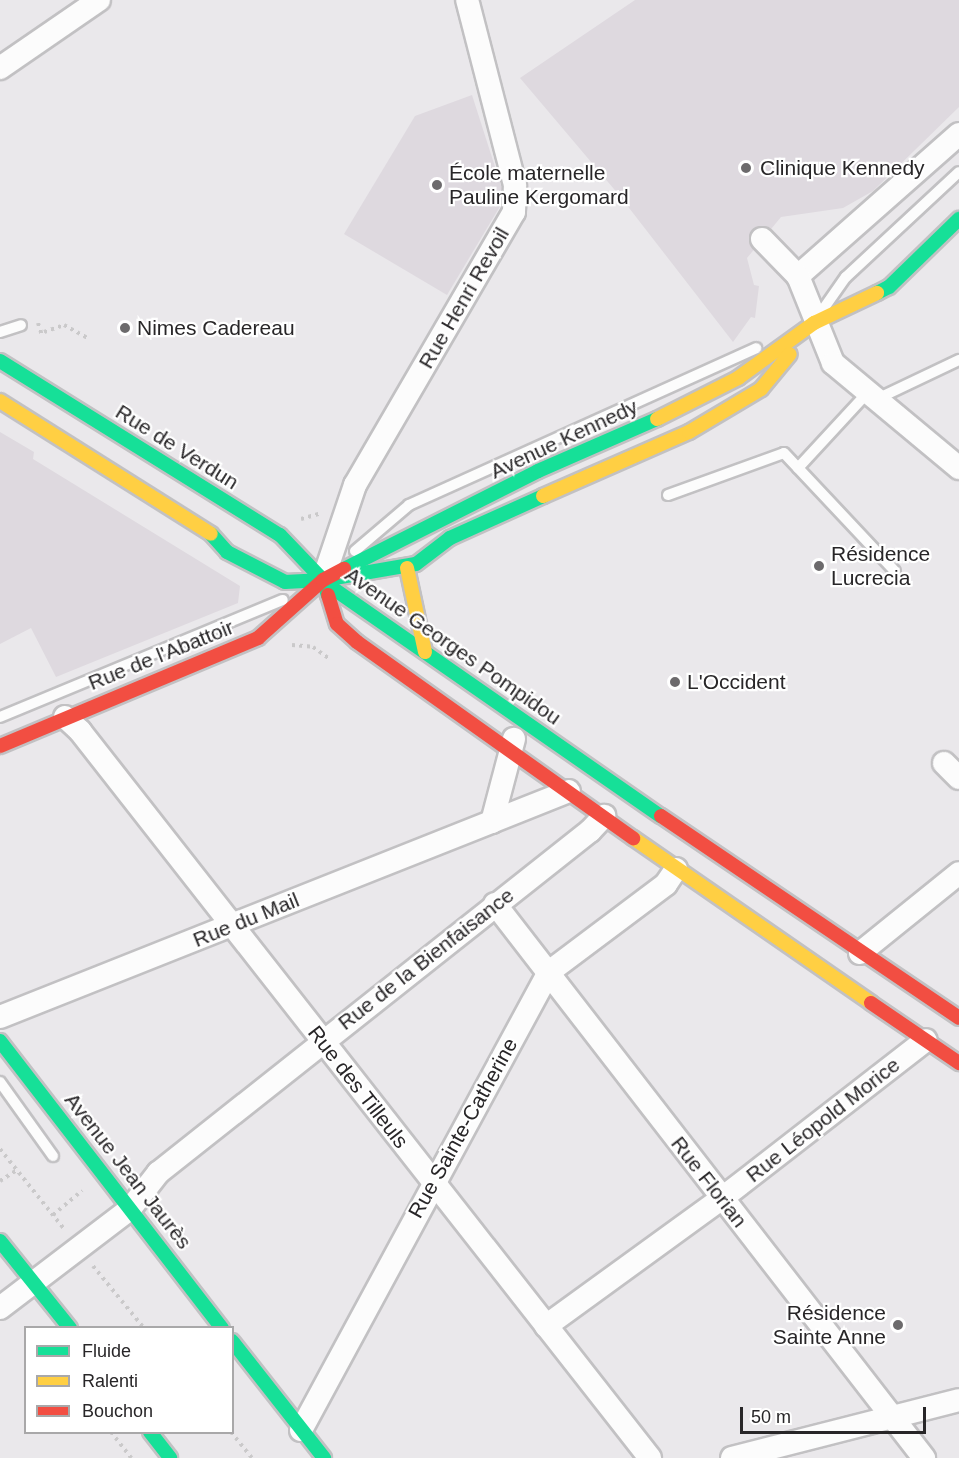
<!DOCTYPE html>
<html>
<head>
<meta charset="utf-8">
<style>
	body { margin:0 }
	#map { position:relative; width:959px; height:1458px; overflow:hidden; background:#eae8eb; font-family:Helvetica,sans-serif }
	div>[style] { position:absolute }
	.built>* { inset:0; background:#ded9df }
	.path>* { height:4px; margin-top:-2px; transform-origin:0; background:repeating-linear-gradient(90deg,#cac9ca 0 3px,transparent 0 7.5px) }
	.roads { filter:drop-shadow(2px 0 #c2c1c3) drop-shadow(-2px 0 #c2c1c3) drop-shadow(0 2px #c2c1c3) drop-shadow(0 -2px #c2c1c3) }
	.lane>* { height:10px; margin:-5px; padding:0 5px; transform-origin:5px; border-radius:5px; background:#fcfcfc }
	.street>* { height:22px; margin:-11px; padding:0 11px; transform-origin:11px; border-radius:11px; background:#fcfcfc }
	.fast>* { height:14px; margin:-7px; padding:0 7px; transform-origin:7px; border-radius:7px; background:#16e098 }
	.slow>* { height:14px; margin:-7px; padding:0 7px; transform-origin:7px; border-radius:7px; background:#ffcf43 }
	.jam>* { height:14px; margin:-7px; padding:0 7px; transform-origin:7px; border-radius:7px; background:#f24e42 }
	.dots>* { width:16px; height:16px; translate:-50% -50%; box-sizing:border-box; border:3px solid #fff; border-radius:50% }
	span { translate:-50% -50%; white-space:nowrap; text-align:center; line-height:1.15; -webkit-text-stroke:4.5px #fff; paint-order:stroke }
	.poi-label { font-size:21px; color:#282628 }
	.left { translate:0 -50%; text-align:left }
	.right { translate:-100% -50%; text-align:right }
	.street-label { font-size:21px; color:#282628 }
	.legend { position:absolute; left:24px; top:1326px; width:210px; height:108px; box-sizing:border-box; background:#fff; border:2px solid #a9a8a9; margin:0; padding:8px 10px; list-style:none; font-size:18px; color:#282628 }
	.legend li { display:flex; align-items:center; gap:12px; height:30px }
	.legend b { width:30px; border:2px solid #a9a8a9 }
	.scale { position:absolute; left:740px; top:1407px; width:186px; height:27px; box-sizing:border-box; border:3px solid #282628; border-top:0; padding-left:8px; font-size:18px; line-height:21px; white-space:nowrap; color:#282628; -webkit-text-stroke:4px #fff; paint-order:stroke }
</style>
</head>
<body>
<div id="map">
	<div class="built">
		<i style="clip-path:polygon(635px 0,959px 0,959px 107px,873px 191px,843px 208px,781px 217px,747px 258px,754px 285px,759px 286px,755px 318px,751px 317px,733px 342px,619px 195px,520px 78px)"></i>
		<i style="clip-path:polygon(472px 95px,505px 198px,447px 295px,344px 234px,415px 116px)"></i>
		<i style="clip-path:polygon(0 432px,34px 452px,33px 459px,240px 586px,238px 603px,56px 677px,31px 628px,0 644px)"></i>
	</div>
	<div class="path">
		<i style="left:38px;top:323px;width:13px;rotate:72deg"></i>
		<i style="left:44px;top:332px;width:21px;rotate:-19deg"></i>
		<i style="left:64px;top:325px;width:29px;rotate:29deg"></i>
		<i style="left:301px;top:519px;width:19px;rotate:-16deg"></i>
		<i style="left:292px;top:645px;width:21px;rotate:5deg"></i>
		<i style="left:313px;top:647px;width:22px;rotate:36deg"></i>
		<i style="left:0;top:1149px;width:102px;rotate:51.3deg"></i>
		<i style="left:0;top:1181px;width:20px;rotate:-33deg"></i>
		<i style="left:53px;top:1215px;width:38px;rotate:-40deg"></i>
		<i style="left:93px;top:1266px;width:80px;rotate:50.6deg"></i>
		<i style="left:111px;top:1432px;width:33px;rotate:52deg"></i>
		<i style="left:231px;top:1432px;width:33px;rotate:51deg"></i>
	</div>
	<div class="roads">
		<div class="lane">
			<i style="left:824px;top:308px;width:38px;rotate:-55deg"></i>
			<i style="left:846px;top:277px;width:154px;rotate:-42.9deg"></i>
			<i style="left:0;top:332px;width:22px;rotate:-18deg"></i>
			<i style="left:879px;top:398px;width:89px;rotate:-25.4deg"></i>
			<i style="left:798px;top:468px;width:105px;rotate:-47.3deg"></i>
			<i style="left:668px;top:495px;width:123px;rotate:-19.9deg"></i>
			<i style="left:784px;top:453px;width:162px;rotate:46.8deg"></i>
			<i style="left:355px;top:551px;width:71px;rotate:-40.4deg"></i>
			<i style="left:409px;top:505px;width:381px;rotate:-24.3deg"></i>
			<i style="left:0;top:717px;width:306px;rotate:-22.5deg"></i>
			<i style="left:0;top:1082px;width:91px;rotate:54.4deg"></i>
		</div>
		<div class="street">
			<i style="left:0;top:68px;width:120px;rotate:-34.5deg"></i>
			<i style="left:959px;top:134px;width:215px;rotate:138.6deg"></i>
			<i style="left:798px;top:276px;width:94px;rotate:68.1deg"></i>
			<i style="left:833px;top:363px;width:164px;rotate:39.8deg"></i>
			<i style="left:762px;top:239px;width:52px;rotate:45.8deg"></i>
			<i style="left:323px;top:580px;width:100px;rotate:-71.4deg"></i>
			<i style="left:355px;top:485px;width:316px;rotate:-59.8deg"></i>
			<i style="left:514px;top:212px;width:27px;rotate:-88deg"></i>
			<i style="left:515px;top:185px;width:191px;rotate:-104.5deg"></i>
			<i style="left:65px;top:717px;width:21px;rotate:43deg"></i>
			<i style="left:80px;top:731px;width:924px;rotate:51.9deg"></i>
			<i style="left:944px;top:763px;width:21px;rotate:45deg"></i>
			<i style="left:492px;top:822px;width:86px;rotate:-75.2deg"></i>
			<i style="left:495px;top:904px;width:701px;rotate:52.25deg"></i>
			<i style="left:860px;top:953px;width:127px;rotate:-38.9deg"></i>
			<i style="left:0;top:1017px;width:612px;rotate:-21.66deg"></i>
			<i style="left:0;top:1308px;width:163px;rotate:-37.3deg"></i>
			<i style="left:130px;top:1209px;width:46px;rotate:-52.1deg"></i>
			<i style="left:158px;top:1173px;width:551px;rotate:-38.37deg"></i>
			<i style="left:590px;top:831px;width:21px;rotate:-47deg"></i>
			<i style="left:546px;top:1326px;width:216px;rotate:-36deg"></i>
			<i style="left:721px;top:1199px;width:259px;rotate:-37.8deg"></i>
			<i style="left:301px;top:1430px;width:521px;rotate:-61.57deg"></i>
			<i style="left:549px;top:972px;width:146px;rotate:-36.9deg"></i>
			<i style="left:666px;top:884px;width:18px;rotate:-56deg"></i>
			<i style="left:732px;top:1458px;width:234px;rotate:-14.3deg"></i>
		</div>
		<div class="fast">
			<i style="left:877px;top:293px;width:13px;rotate:-27deg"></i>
			<i style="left:889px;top:287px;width:98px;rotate:-44.2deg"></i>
			<i style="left:0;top:361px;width:330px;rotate:31.9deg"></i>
			<i style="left:280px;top:535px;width:62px;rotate:46.3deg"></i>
			<i style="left:323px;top:580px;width:16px;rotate:72deg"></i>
			<i style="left:211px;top:534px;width:24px;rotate:48deg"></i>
			<i style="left:227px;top:552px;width:65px;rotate:27.3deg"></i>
			<i style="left:285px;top:582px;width:38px;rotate:-3deg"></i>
			<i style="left:323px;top:580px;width:94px;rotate:-9.8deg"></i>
			<i style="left:416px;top:564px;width:43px;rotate:-37.4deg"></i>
			<i style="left:450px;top:538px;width:102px;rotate:-24.3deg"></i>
			<i style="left:344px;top:569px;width:217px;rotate:-26.8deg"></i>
			<i style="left:538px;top:471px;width:130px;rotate:-23.6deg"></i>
			<i style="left:318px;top:578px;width:417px;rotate:34.8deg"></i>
			<i style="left:0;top:1041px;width:363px;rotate:52.3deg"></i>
			<i style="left:0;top:1241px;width:112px;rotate:51.2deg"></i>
			<i style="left:232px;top:1341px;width:149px;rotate:51.8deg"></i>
			<i style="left:150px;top:1432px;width:33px;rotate:52deg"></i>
		</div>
		<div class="slow">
			<i style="left:0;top:401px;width:249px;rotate:32.2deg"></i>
			<i style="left:657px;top:419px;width:91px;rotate:-26.8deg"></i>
			<i style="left:738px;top:378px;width:94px;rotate:-35.9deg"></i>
			<i style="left:814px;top:323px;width:70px;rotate:-25.5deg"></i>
			<i style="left:543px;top:496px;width:159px;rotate:-23.7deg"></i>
			<i style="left:689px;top:432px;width:84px;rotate:-30.8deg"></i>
			<i style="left:761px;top:389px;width:45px;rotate:-50.4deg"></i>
			<i style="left:407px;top:568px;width:86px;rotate:77.9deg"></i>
			<i style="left:633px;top:838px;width:290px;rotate:34.7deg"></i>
		</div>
		<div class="jam">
			<i style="left:328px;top:595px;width:30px;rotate:73deg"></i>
			<i style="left:337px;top:624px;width:27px;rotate:42deg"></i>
			<i style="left:357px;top:642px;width:339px;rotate:35.4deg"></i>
			<i style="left:0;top:746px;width:280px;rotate:-22.7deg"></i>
			<i style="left:258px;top:638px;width:87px;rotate:-41.7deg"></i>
			<i style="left:323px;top:580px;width:24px;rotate:-28deg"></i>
			<i style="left:661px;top:816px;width:360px;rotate:34.1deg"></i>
			<i style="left:871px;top:1003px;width:107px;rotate:34.3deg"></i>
		</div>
	</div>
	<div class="dots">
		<i style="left:746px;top:168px;background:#6c6a6c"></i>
		<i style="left:437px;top:185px;background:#6c6a6c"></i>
		<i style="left:125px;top:328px;background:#6c6a6c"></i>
		<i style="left:819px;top:566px;background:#6c6a6c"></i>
		<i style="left:675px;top:682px;background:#6c6a6c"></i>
		<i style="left:898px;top:1325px;background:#6c6a6c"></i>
	</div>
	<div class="poi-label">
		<span class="left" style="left:760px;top:168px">Clinique Kennedy</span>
		<span class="left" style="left:449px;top:185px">École maternelle<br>Pauline Kergomard</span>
		<span class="left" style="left:137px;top:328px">Nimes Cadereau</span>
		<span class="left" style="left:831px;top:566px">Résidence<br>Lucrecia</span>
		<span class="left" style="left:687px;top:682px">L'Occident</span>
		<span class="right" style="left:886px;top:1325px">Résidence<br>Sainte Anne</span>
	</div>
	<div class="street-label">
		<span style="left:464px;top:298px;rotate:-60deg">Rue Henri Revoil</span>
		<span style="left:564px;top:439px;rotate:-25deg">Avenue Kennedy</span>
		<span style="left:177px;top:447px;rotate:32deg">Rue de Verdun</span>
		<span style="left:453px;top:646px;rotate:35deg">Avenue Georges Pompidou</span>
		<span style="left:161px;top:655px;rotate:-22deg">Rue de l'Abattoir</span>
		<span style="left:246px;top:920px;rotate:-22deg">Rue du Mail</span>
		<span style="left:426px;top:959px;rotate:-38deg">Rue de la Bienfaisance</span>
		<span style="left:358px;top:1087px;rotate:52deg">Rue des Tilleuls</span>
		<span style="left:823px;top:1120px;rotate:-38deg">Rue Léopold Morice</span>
		<span style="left:463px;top:1128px;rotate:-61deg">Rue Sainte-Catherine</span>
		<span style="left:128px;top:1171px;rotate:52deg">Avenue Jean Jaurès</span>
		<span style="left:709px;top:1182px;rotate:52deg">Rue Florian</span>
	</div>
	<ul class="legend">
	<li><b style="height:8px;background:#16e098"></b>Fluide</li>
	<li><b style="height:8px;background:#ffcf43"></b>Ralenti</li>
	<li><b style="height:8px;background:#f24e42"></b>Bouchon</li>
	</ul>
	<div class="scale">50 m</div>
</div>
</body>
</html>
